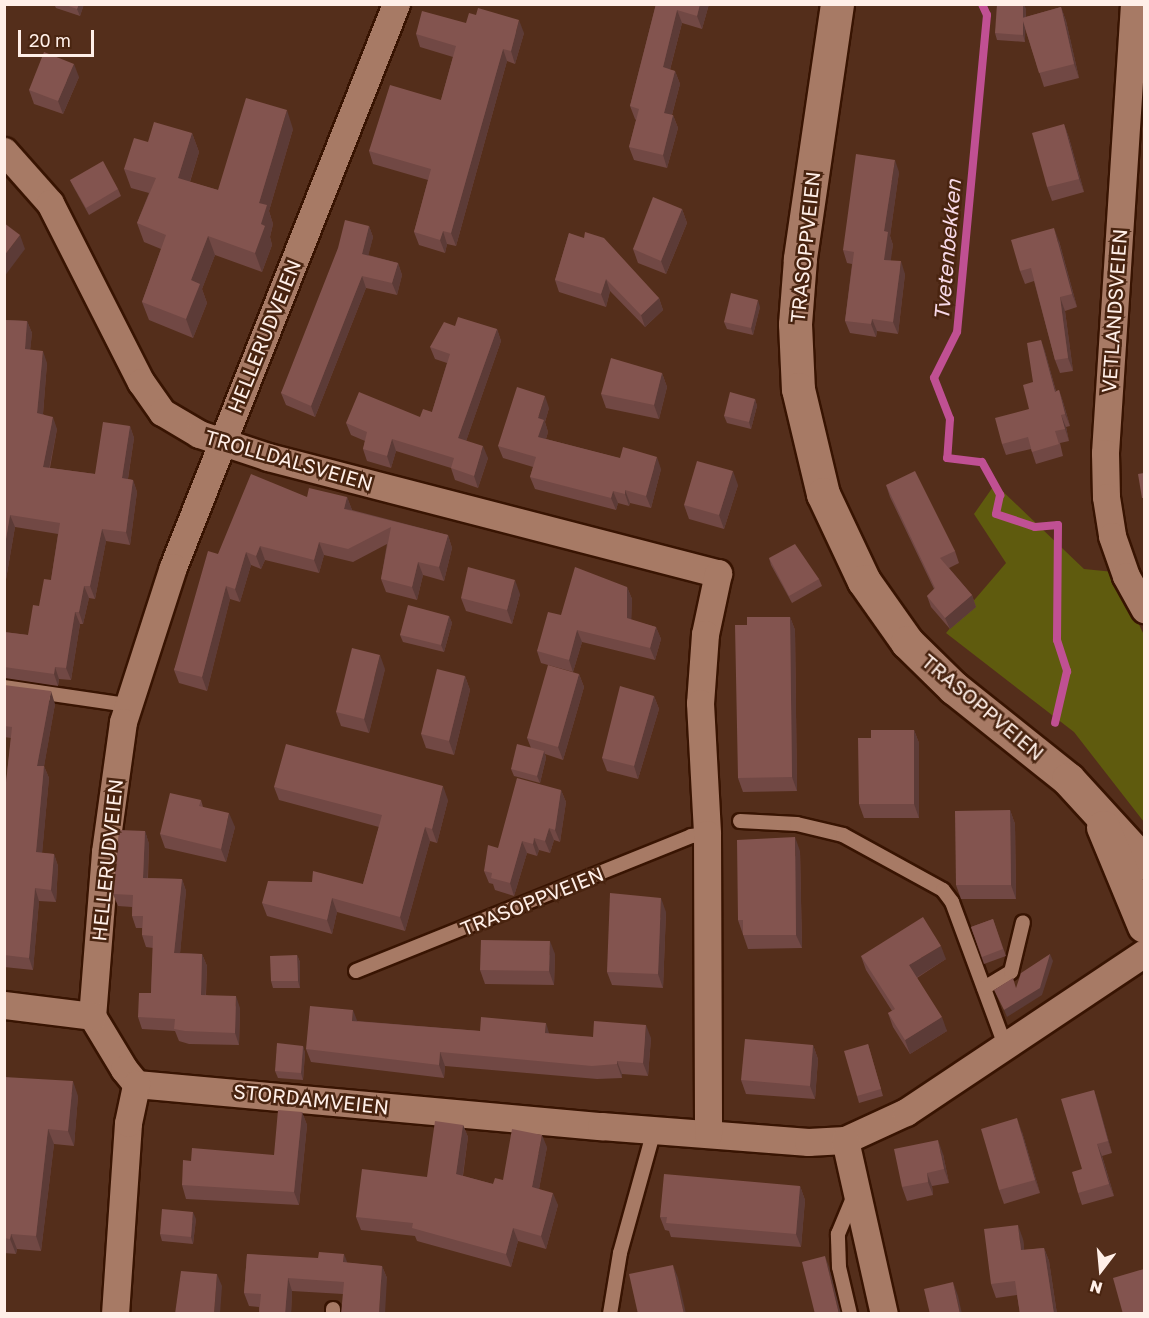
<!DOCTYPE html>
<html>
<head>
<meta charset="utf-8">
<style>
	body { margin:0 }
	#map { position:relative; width:1149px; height:1318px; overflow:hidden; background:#542e1b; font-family:"Golos Text",sans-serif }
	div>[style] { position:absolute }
	.green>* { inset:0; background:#5f5b0e }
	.stream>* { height:8px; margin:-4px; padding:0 4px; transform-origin:4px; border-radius:4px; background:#c05093 }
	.roads { filter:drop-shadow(2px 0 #381402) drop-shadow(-2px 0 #381402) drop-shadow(0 2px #381402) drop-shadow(0 -2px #381402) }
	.service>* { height:14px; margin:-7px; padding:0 7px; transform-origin:7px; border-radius:7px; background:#a77a65 }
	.minor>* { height:27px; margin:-13.5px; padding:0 13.5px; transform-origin:13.5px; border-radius:13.5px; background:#a77a65 }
	.secondary>* { height:33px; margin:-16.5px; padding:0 16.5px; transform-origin:16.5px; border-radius:16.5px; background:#a77a65 }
	.wall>* { inset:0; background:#714844 }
	.shaded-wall>* { inset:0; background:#5c3b37 }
	.building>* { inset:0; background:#83544f }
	span { translate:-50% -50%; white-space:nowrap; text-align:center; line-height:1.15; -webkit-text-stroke:5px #492410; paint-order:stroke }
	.street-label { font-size:20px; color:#ffefe8 }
	.water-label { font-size:21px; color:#f7d9e8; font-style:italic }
	.frame { position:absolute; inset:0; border:6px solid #ffefe8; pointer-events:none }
	.north { position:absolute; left:1071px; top:1240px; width:60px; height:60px; -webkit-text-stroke:4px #492410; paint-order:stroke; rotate:196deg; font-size:16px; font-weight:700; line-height:24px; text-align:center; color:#ffefe8 }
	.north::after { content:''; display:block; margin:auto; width:21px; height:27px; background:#ffefe8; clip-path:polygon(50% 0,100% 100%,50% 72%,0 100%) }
	.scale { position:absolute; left:18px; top:30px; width:76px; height:27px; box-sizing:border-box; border:3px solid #ffefe8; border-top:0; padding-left:8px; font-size:18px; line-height:21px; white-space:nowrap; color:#ffefe8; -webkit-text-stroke:4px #492410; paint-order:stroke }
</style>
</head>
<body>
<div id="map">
	<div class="green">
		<i style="clip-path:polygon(995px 484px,1084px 569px,1114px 572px,1144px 635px,1144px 822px,1074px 732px,946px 633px,1006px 563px,974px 514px)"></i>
	</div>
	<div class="stream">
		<i style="left:982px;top:4px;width:12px;rotate:66deg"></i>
		<i style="left:987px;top:15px;width:318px;rotate:95.4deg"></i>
		<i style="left:957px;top:332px;width:51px;rotate:116.6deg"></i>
		<i style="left:934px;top:378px;width:44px;rotate:68.7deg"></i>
		<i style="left:950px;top:419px;width:39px;rotate:94deg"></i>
		<i style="left:947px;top:458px;width:35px;rotate:7deg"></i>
		<i style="left:982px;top:462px;width:38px;rotate:61deg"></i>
		<i style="left:1000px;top:495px;width:19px;rotate:102deg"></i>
		<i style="left:996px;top:514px;width:41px;rotate:18.4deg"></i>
		<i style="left:1035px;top:527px;width:23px;rotate:-5deg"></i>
		<i style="left:1058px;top:525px;width:115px;rotate:90.5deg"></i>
		<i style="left:1057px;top:640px;width:33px;rotate:72deg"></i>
		<i style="left:1067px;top:671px;width:53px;rotate:103deg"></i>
	</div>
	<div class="roads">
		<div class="service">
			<i style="left:4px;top:687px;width:125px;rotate:8.3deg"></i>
			<i style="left:740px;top:821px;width:57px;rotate:3deg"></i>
			<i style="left:797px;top:824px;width:47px;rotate:13.4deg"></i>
			<i style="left:843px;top:835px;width:114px;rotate:28.8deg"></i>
			<i style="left:943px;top:890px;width:15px;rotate:53deg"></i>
			<i style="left:952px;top:902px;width:156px;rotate:69.7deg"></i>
			<i style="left:356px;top:971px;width:361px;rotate:-21.9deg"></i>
			<i style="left:691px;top:836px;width:16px;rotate:-7deg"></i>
			<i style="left:984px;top:988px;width:31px;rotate:-31deg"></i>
			<i style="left:1011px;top:972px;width:51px;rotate:-76.5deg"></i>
			<i style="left:333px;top:1314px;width:5px;rotate:-90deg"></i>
			<i style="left:610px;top:1314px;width:62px;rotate:-80.7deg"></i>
			<i style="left:620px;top:1253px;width:128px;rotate:-74.5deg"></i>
			<i style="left:850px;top:1314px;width:48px;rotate:-103.2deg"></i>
			<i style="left:839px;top:1267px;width:33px;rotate:-92deg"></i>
			<i style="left:838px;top:1234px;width:44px;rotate:-67.5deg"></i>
		</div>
		<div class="minor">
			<i style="left:396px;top:4px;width:606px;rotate:111.61deg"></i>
			<i style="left:173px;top:567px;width:163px;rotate:107.9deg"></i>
			<i style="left:123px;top:722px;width:131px;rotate:97.9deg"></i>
			<i style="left:105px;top:852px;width:165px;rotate:94.5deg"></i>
			<i style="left:92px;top:1016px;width:62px;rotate:58.9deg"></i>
			<i style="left:124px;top:1069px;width:19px;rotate:51deg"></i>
			<i style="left:136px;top:1084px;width:467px;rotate:5.2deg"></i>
			<i style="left:601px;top:1126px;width:208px;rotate:4.4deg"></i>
			<i style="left:808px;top:1142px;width:37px;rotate:-3deg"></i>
			<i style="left:845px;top:1140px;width:67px;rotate:-24.7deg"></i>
			<i style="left:906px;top:1112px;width:286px;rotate:-33.7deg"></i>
			<i style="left:1134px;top:4px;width:450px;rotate:93.7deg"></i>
			<i style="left:1105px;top:453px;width:44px;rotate:88.7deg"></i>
			<i style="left:1106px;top:497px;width:39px;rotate:81deg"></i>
			<i style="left:1112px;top:536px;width:42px;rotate:70.7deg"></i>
			<i style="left:1126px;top:576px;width:38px;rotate:61deg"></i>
			<i style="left:4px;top:151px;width:69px;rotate:48.5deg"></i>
			<i style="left:50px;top:203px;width:201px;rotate:63.1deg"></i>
			<i style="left:141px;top:382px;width:37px;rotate:55deg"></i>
			<i style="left:162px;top:412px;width:43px;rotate:30.7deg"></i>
			<i style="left:199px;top:434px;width:73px;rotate:18.4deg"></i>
			<i style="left:268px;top:457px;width:465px;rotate:14.5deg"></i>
			<i style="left:718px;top:573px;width:62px;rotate:102deg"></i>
			<i style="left:705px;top:634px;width:69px;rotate:94.1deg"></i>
			<i style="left:700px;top:703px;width:131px;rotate:86.9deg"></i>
			<i style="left:707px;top:834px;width:300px;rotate:89.8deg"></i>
			<i style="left:4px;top:1005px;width:89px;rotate:7.1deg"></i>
			<i style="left:845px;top:1140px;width:178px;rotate:77.4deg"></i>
			<i style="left:115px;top:1314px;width:191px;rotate:-86.1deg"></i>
			<i style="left:128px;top:1123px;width:40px;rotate:-78deg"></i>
		</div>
		<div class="secondary">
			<i style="left:837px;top:4px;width:258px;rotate:98.3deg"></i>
			<i style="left:800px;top:259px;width:65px;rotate:94.4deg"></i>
			<i style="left:795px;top:324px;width:65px;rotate:87.4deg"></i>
			<i style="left:798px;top:389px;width:108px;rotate:76.6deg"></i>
			<i style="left:823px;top:494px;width:96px;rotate:64.8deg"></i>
			<i style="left:864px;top:581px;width:75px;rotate:54.8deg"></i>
			<i style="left:907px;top:642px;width:66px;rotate:44.4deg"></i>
			<i style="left:954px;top:688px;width:146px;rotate:38.6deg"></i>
			<i style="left:1068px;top:779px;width:113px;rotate:47.5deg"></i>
			<i style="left:1103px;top:827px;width:107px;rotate:67.5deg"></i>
		</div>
	</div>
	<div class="wall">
		<i style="clip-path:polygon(54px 4px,84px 4px,80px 16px,56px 8px)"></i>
		<i style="clip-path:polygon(656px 4px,709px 4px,702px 29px,682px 23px,670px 70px,675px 71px,680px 84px,672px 115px,673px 115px,678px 128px,667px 168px,634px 160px,629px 147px,636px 120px,635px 119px,630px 106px)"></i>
		<i style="clip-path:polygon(1061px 7px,1066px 21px,1079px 78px,1044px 87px,1025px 28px,1025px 42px,997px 40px,995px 33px,1026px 9px,1026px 17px)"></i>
		<i style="clip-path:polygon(466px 23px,524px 33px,515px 64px,507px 61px,456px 246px,447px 244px,445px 253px,419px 245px,414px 232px,428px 180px,373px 164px,369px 151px,441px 100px,453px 57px,420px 47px,416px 34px)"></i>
		<i style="clip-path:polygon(79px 77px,63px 114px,34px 104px,29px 90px)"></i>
		<i style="clip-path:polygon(1064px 124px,1069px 138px,1084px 192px,1052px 201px,1047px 187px)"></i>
		<i style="clip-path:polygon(293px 129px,269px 211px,273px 224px,270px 237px,272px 245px,262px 272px,215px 255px,202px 289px,207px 303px,193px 338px,149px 320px,142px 302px,161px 249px,144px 242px,137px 223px,149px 193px,131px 188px,124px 169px,148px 142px,192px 133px,199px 152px,190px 182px,218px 190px)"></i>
		<i style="clip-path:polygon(899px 172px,890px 236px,893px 245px,890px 260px,905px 274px,898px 334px,877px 331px,876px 337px,850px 333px,845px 321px,852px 264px,847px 263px,843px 250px)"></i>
		<i style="clip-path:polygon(70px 180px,118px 189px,121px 196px,89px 215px,73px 186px)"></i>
		<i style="clip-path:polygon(682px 209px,687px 223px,666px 274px,638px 263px,633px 249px)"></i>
		<i style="clip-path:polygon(369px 226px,373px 237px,368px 255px,398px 263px,402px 275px,397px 295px,366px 288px,315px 417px,286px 405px,281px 393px)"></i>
		<i style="clip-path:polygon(569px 233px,659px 298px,663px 310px,645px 327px,610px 291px,606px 307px,559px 292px,555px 280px)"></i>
		<i style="clip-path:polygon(1059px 241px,1077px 307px,1065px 311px,1073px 371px,1060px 373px,1055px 360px,1034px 281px,1025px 284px,1020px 271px)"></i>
		<i style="clip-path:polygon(760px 307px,753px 335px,727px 329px,724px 322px)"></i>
		<i style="clip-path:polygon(4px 320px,27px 321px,32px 333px,30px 350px,47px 363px,43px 414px,57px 429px,50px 468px,95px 474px,130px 426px,134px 438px,128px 479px,133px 480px,137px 492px,130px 545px,106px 541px,95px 599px,89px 598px,83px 624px,80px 624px,71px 680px,59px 679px,58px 686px,5px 678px,4px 632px,28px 635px,51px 580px,58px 534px,15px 527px,5px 585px,4px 585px)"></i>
		<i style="clip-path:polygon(455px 326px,497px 329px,501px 341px,466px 441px,488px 458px,478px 488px,455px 480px,451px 468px,396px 451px,391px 468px,367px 461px,363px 449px,365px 441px,351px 435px,346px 423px,420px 417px,432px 412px,447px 363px,435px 359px,430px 347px)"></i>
		<i style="clip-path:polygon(1041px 340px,1045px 352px,1056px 391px,1059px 390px,1063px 402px,1070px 426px,1066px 427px,1069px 441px,1060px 443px,1063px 456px,1036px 464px,1031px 449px,1006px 455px,1002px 444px,1029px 409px)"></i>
		<i style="clip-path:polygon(662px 373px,667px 387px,659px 419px,606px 408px,601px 394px)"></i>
		<i style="clip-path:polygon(755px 399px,757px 406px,751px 429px,727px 423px,724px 416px)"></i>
		<i style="clip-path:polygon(549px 408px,545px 422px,548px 432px,546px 439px,661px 469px,651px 508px,630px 503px,629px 506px,618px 503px,616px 510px,535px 489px,530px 477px,533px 467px,503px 458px,498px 446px)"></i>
		<i style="clip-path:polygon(738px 485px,724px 529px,689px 519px,684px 505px)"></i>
		<i style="clip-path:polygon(886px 485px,955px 551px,959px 563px,949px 568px,972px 595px,976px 607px,950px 629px,931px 607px,927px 596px,934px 589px,890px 497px)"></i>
		<i style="clip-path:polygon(307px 497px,347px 497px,352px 510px,448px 535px,452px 548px,444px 581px,423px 575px,417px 600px,386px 592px,381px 579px,387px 544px,353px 562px,324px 555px,319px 573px,265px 560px,261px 569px,251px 565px,240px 602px,230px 599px,207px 691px,179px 683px,174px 670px,218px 554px)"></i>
		<i style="clip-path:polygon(769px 558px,819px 579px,822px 586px,792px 603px,771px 565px)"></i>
		<i style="clip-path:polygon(627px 587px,632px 599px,631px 620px,656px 627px,661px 639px,655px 660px,582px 642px,573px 672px,541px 663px,537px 651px,561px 615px)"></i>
		<i style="clip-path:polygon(520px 594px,512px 624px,466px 611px,461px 598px)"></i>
		<i style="clip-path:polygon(449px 616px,452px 623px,444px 652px,403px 642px,400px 635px)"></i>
		<i style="clip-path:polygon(790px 617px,795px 630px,797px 791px,743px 792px,738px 778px,747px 625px)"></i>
		<i style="clip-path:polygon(385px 669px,369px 733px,341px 726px,336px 712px)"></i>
		<i style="clip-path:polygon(579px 674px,584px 687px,563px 760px,545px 754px,546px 758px,540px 783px,514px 776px,511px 769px,531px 748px,527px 738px)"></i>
		<i style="clip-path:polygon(465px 676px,470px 690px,454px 755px,426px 748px,421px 734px)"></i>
		<i style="clip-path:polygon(4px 685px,55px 704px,44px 766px,49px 778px,42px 853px,54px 854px,58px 866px,56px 902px,39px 901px,33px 970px,4px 967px,4px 801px,11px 738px,4px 737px)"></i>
		<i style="clip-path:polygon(654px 696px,659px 709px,638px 779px,607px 771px,602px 758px)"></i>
		<i style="clip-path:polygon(914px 730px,919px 743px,919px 818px,864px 818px,859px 804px)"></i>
		<i style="clip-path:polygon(274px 787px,448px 800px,437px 843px,430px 841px,405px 931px,337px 912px,332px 934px,267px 916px,262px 903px,363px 884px,379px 827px,279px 800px)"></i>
		<i style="clip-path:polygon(561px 790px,566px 802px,560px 842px,554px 840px,550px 853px,539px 850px,537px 856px,527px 853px,514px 896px,495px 890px,493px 884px,489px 883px,484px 871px,498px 848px)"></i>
		<i style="clip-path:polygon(201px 800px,203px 807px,235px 827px,226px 862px,165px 848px,160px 834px)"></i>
		<i style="clip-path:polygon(1010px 810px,1015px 824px,1016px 899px,961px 899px,956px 885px)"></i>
		<i style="clip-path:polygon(145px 831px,149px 844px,148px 878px,182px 879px,186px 891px,180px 953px,202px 954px,207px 966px,206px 995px,240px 1008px,239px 1045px,189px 1044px,179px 1041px,175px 1031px,142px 1029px,138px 1017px,151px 993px,153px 948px,146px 947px,142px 935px,142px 928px,136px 928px,132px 916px,132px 907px,118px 906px,113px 894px)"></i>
		<i style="clip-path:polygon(800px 851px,802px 948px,748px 949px,738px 920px)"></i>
		<i style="clip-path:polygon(666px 912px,663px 988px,612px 985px,607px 972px)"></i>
		<i style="clip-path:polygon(993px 919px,1006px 956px,984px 964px,971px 927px)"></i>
		<i style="clip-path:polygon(555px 954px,554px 985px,485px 984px,480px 970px)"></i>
		<i style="clip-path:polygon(297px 955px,300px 962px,300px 988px,273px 988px,271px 981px)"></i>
		<i style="clip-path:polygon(861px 956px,946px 959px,917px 978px,947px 1031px,910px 1054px,893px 1027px,888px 1013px,892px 1011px,866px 970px)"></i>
		<i style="clip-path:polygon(357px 1021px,480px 1031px,550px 1034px,593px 1037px,651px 1038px,648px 1076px,622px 1074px,622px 1078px,597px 1079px,445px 1066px,444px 1078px,311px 1062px,306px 1049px)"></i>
		<i style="clip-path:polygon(868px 1044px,883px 1096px,859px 1103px,857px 1096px)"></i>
		<i style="clip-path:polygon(813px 1045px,818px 1059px,815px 1099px,746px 1094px,741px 1080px)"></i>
		<i style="clip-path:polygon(303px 1046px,305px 1053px,303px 1080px,278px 1078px,275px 1071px)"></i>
		<i style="clip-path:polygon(4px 1077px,78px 1096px,74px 1146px,54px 1144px,41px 1251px,17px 1249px,16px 1254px,4px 1253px)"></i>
		<i style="clip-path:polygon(1094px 1090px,1112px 1153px,1102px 1156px,1114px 1196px,1082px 1205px,1078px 1193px)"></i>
		<i style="clip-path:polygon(302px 1112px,307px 1125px,299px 1205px,186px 1199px,182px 1185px,191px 1161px,274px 1155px)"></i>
		<i style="clip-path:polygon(463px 1125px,468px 1137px,463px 1176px,493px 1184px,503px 1180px,547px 1147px,539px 1189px,558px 1205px,546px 1249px,518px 1241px,511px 1267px,417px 1241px,415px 1236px,361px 1230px,356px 1217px,427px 1177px)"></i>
		<i style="clip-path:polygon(1022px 1132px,1040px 1193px,1004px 1204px,999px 1190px)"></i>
		<i style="clip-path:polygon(943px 1154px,949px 1183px,932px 1186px,933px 1195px,907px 1201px,902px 1187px)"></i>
		<i style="clip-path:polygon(800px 1186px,805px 1200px,801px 1247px,671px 1237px,669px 1231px,665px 1230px,660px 1217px)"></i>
		<i style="clip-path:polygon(196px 1219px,193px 1244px,162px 1241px,160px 1234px)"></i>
		<i style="clip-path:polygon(1023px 1239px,1024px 1250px,1044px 1248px,1049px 1261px,1057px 1314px,1020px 1314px,1017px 1295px,996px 1298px,991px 1284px)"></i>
		<i style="clip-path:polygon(247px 1254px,382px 1266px,387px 1278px,343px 1294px,292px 1291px,291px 1314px,259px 1314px,259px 1307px,249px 1306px,244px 1293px)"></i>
	</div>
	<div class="shaded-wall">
		<i style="clip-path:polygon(79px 4px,84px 4px,80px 16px,77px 9px)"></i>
		<i style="clip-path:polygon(700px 4px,709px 4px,702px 29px,697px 16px)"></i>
		<i style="clip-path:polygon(1023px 4px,1024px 4px,1026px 9px,1025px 42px,1023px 35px)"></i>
		<i style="clip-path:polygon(1061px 7px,1066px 21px,1079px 78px,1074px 64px)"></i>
		<i style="clip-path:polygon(677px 10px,682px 23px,667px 81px,663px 67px)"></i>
		<i style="clip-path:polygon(519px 20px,524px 33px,515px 64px,511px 51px)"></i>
		<i style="clip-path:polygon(503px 49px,507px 61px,456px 246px,451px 233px)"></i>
		<i style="clip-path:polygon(74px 64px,79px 77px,63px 114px,58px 101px)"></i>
		<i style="clip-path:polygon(675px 71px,680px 84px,669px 126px,664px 113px)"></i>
		<i style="clip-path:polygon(287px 110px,293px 129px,269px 211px,273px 224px,270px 237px,272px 245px,262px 272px,255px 253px,261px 224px,259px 203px)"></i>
		<i style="clip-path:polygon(673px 115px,678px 128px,667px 168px,663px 155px)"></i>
		<i style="clip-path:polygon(1064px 124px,1069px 138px,1084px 192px,1079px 179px)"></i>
		<i style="clip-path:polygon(192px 133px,199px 152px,185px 197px,178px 178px)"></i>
		<i style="clip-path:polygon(895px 160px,899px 172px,890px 236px,893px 245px,889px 273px,884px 260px,884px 231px)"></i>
		<i style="clip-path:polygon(682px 209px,687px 223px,666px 274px,661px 261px)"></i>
		<i style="clip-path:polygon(369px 226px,373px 237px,366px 265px,362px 254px)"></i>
		<i style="clip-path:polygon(1054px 228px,1059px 241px,1077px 307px,1072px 294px)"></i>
		<i style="clip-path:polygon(443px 231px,447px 244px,445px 253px,440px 240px)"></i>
		<i style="clip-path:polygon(20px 235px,25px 249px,4px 277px,4px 256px)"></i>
		<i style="clip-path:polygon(208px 236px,215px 255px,202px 289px,207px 303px,193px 338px,186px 319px,191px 280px)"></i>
		<i style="clip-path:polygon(901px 261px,905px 274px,898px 334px,893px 322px)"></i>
		<i style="clip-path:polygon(398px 263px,402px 275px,397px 295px,392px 283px)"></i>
		<i style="clip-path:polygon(362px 276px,366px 288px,315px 417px,311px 406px)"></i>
		<i style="clip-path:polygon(606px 279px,610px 291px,606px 307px,601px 294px)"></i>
		<i style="clip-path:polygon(1060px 297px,1065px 311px,1073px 371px,1068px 358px)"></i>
		<i style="clip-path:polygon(659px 298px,663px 310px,645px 327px,641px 315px)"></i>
		<i style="clip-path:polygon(758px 300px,760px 307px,753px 335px,751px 328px)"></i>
		<i style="clip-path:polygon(872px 319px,877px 331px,876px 337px,871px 324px)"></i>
		<i style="clip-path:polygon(27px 321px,32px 333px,29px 361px,25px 349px)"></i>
		<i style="clip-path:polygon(497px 329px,501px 341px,463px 450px,458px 438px)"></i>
		<i style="clip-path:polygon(1041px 340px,1045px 352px,1059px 403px,1055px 392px)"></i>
		<i style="clip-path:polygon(43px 351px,47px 363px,42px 426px,37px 413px)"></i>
		<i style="clip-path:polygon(662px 373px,667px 387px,659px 419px,654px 405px)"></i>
		<i style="clip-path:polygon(1059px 390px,1063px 402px,1070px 426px,1065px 414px)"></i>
		<i style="clip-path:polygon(545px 396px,549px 408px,545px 422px,548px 432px,543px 449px,538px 437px,538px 418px)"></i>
		<i style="clip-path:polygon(755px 399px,757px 406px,751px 429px,749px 422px)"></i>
		<i style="clip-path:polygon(1061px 415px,1066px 427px,1069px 441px,1065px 429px)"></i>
		<i style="clip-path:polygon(53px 417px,57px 429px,47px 479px,43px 467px)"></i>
		<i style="clip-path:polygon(130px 426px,134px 438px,126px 491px,122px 478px)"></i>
		<i style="clip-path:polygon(392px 439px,396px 451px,391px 468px,387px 456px)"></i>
		<i style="clip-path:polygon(483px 446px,488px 458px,478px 488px,474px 476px)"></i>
		<i style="clip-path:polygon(657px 457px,661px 469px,651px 508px,646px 496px)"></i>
		<i style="clip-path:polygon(733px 471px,738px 485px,724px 529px,719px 515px)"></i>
		<i style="clip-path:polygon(133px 480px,137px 492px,130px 545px,126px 532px)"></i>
		<i style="clip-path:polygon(625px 490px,630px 503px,629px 506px,625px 494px)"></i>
		<i style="clip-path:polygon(613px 491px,618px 503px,616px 510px,611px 498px)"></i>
		<i style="clip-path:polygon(347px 497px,352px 510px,344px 509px)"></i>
		<i style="clip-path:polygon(10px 515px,15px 527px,5px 585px,4px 583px,4px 551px)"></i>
		<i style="clip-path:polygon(102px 529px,106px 541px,95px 599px,90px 586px)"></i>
		<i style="clip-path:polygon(448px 535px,452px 548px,444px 581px,439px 567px)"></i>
		<i style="clip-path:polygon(319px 542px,324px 555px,319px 573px,314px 560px)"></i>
		<i style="clip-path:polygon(260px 546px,265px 560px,261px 569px,256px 556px)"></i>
		<i style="clip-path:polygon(246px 552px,251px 565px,240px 602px,235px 589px)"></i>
		<i style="clip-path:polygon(418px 562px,423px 575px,417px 600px,412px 587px)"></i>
		<i style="clip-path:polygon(515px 580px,520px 594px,512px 624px,507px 610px)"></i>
		<i style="clip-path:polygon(84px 586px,89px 598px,83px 624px,79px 612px)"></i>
		<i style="clip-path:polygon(226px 586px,230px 599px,207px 691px,202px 677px)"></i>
		<i style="clip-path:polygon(627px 587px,632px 599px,631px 630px,627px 618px)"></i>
		<i style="clip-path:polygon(972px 595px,976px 607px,950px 629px,945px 618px)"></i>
		<i style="clip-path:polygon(75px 612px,80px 624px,71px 680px,66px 668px)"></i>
		<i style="clip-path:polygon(449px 616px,452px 623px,444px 652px,441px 645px)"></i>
		<i style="clip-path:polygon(790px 617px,795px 630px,797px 791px,792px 777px)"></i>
		<i style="clip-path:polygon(656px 627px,661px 639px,655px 660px,650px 648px)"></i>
		<i style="clip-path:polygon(577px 630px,582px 642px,573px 672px,569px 660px)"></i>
		<i style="clip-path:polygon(380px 655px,385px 669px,369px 733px,364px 719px)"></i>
		<i style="clip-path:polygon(55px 667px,59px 679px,58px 686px,54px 674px)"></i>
		<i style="clip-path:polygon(579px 674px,584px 687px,563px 760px,558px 747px)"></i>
		<i style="clip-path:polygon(465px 676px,470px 690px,454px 755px,449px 741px)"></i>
		<i style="clip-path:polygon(51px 691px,55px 704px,42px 778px,37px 766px)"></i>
		<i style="clip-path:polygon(654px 696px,659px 709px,638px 779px,634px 766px)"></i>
		<i style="clip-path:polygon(914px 730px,919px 743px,919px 818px,914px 804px)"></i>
		<i style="clip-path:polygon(544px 751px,546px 758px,540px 783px,537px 776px)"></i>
		<i style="clip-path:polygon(44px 766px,49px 778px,41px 865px,36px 852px)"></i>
		<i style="clip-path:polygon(443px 786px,448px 800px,437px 843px,432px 829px)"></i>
		<i style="clip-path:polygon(561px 790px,566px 802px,560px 842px,555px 830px)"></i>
		<i style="clip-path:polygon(1010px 810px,1015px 824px,1016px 899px,1011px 885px)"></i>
		<i style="clip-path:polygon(229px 813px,235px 827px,226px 862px,221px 849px)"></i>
		<i style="clip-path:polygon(425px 827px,430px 841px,405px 931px,400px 917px)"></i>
		<i style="clip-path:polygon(549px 828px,554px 840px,550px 853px,545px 841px)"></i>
		<i style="clip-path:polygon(145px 831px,149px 844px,147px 890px,143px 878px)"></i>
		<i style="clip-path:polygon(795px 837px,800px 851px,802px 948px,796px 935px)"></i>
		<i style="clip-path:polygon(534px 838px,539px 850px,537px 856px,533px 844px)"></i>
		<i style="clip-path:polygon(522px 841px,527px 853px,514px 896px,510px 883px)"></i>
		<i style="clip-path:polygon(54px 854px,58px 866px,56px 902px,51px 890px)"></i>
		<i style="clip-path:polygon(182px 879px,186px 891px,179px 965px,174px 953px)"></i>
		<i style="clip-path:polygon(35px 888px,39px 901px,33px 970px,29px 958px)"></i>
		<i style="clip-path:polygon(332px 898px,337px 912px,332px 934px,327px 920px)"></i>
		<i style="clip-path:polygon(661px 898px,666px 912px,663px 988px,658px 974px)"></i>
		<i style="clip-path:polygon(550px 941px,555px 954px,554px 985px,549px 971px)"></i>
		<i style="clip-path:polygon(941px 946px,946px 959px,914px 979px,909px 965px)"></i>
		<i style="clip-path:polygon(202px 954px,207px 966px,205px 1007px,201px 995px)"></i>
		<i style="clip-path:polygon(1050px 954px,1053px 961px,1042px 995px,1007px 1017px,1004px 1010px)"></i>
		<i style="clip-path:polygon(297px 955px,300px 962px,300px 988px,298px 981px)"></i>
		<i style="clip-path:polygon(236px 996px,240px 1008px,239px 1045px,235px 1033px)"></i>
		<i style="clip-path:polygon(353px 1010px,358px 1023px,352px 1021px)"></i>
		<i style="clip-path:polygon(942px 1017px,947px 1031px,910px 1054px,905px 1040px)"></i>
		<i style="clip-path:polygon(546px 1023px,550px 1036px,545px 1033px)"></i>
		<i style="clip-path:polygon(646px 1025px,651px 1038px,648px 1076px,643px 1063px)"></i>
		<i style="clip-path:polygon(813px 1045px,818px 1059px,815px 1099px,810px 1086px)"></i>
		<i style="clip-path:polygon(303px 1046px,305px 1053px,303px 1080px,301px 1073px)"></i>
		<i style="clip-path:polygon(440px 1052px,445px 1066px,444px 1078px,439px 1065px)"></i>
		<i style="clip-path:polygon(617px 1061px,622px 1074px,622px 1078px,617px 1064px)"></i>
		<i style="clip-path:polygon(73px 1081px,78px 1096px,74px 1146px,68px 1131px)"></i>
		<i style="clip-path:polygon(1094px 1090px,1098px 1102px,1112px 1153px,1108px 1141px)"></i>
		<i style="clip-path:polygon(302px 1112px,307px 1125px,299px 1205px,294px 1192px)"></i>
		<i style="clip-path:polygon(1017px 1118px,1022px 1132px,1040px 1193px,1035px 1180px)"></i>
		<i style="clip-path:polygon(463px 1125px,468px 1137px,461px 1187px,456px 1174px)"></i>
		<i style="clip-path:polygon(48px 1129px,54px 1144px,41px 1251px,36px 1236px)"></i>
		<i style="clip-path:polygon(542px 1135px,547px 1147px,537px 1200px,532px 1187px)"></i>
		<i style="clip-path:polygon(938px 1140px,943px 1154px,949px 1183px,944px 1169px)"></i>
		<i style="clip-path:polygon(1097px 1144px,1102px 1156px,1114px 1196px,1109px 1184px)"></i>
		<i style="clip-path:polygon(927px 1173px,932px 1186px,933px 1195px,928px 1182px)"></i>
		<i style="clip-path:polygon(800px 1186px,805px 1200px,801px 1247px,796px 1234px)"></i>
		<i style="clip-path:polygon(553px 1193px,558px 1205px,546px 1249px,541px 1236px)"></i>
		<i style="clip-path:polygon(193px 1212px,196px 1219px,193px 1244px,191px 1237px)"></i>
		<i style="clip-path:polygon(1018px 1225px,1023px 1239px,1026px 1264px,1021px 1250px)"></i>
		<i style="clip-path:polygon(513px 1228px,518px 1241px,511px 1267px,506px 1254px)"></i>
		<i style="clip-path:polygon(11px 1234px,17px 1249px,16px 1254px,10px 1239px)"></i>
		<i style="clip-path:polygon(1044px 1248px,1049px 1261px,1057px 1314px,1054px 1314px)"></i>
		<i style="clip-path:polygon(344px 1254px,349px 1267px,343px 1262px)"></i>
		<i style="clip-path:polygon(825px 1256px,829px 1267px,841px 1314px,839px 1314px)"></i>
		<i style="clip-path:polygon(673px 1265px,678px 1278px,686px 1314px,684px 1314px)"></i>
		<i style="clip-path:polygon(382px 1266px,387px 1278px,385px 1314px,379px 1314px)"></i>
		<i style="clip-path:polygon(217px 1274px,222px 1286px,220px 1314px,214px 1314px)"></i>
		<i style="clip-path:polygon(288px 1278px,292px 1291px,291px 1314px,285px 1314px)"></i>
		<i style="clip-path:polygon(953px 1282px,958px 1296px,962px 1314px,960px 1314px)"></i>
	</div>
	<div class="building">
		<i style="clip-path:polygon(63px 4px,79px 4px,77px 9px)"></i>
		<i style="clip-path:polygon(656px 4px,700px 4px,697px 16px,677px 10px,663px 67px,675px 71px,664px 113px,673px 115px,663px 155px,629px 147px,639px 109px,630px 106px)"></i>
		<i style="clip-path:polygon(997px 4px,1023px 4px,1023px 35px,995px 33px)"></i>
		<i style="clip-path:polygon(1061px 7px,1074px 64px,1039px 73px,1022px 18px)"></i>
		<i style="clip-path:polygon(478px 8px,519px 20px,511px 51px,503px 49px,451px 233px,443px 231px,440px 240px,414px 232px,431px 169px,369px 151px,390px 85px,441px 100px,456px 46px,416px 34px,422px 11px,466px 23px,469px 13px,476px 15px)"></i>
		<i style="clip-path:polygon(44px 52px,74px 64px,58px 101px,29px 90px)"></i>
		<i style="clip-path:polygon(246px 98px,287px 110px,259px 203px,267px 205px,261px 224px,265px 226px,255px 253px,208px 236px,191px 280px,200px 284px,186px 319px,142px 302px,166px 235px,137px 223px,156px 178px,124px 169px,134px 138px,148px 142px,154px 122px,192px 133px,178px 178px,218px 190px)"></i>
		<i style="clip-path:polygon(1064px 124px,1079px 179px,1047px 187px,1032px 133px)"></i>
		<i style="clip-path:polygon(856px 154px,895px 160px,884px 231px,888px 232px,884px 260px,901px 261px,893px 322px,872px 319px,871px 324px,845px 321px,854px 252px,843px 250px)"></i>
		<i style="clip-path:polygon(103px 161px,118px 189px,86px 208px,70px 180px)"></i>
		<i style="clip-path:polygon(653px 197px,682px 209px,661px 261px,633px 249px)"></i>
		<i style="clip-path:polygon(345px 220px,369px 226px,362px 254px,398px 263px,392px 283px,362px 276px,311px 406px,281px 393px,338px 248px)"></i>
		<i style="clip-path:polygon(4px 223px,20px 235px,4px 256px)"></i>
		<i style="clip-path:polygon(1054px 228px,1072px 294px,1060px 297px,1068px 358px,1055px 360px,1031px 268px,1020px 271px,1011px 240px)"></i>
		<i style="clip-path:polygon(585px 232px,604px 238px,659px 298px,641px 315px,606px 279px,601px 294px,555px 280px,569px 233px,584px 238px)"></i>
		<i style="clip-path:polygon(731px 293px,758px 300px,751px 328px,724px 322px)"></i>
		<i style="clip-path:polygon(458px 317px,497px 329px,458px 438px,483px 446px,474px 476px,451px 468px,454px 458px,392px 439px,387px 456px,363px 449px,367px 432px,346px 423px,359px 392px,420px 417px,423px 409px,432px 412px,450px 354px,430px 347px,444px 322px,455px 326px)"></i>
		<i style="clip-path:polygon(4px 320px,27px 321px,25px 349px,43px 351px,37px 413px,53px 417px,43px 467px,95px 474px,103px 422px,130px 426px,122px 478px,133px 480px,126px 532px,102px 529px,90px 586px,84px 586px,79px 612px,75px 612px,66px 668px,55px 667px,54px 674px,4px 667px,4px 632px,28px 635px,33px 605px,39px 606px,44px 579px,51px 580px,60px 523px,10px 515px,4px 551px)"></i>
		<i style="clip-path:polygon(1041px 340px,1055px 392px,1059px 390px,1065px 414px,1061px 415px,1065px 429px,1055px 431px,1059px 444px,1032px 452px,1028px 437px,1002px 444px,995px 418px,1029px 409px,1023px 385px,1033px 382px,1027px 343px)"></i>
		<i style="clip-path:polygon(611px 358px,662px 373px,654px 405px,601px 394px)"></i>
		<i style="clip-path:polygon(517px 387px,545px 396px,538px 418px,544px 420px,538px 437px,620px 458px,623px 447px,657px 457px,646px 496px,625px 490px,625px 494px,613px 491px,611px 498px,530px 477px,536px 457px,498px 446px)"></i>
		<i style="clip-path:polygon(730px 392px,755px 399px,749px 422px,724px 416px)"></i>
		<i style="clip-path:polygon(697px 461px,733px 471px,719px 515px,684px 505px)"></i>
		<i style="clip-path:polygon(915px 471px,955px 551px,940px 558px,972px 595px,945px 618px,927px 596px,935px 588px,886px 485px)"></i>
		<i style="clip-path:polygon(1144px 473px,1144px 498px,1142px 498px,1138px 474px)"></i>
		<i style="clip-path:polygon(251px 474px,307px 497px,309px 488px,347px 497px,344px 509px,448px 535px,439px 567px,418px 562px,412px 587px,381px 579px,391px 527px,348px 549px,319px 542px,314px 560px,260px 546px,256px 556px,246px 552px,235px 589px,226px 586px,202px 677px,174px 670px,208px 551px,218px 554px)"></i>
		<i style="clip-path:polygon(795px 544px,819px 579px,789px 596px,769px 558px)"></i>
		<i style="clip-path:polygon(468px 567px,515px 580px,507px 610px,461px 598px)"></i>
		<i style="clip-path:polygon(575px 567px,627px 587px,627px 618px,656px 627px,650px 648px,577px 630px,569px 660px,537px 651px,548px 612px,561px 615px)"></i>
		<i style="clip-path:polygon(408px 605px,449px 616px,441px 645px,400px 635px)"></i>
		<i style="clip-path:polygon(747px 617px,790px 617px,792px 777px,738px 778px,735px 625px,747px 625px)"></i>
		<i style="clip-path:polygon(352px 648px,380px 655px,364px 719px,336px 712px)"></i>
		<i style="clip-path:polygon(548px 665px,579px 674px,558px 747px,527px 738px)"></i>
		<i style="clip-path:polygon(437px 669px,465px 676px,449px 741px,421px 734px)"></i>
		<i style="clip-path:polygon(4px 685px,51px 691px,37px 766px,44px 766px,36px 852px,54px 854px,51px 890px,35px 888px,29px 958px,4px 955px,4px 801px,12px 727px,4px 726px)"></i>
		<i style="clip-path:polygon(620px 686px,654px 696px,634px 766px,602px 758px)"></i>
		<i style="clip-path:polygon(871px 730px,914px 730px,914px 804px,859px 804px,858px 738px,871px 738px)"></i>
		<i style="clip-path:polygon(286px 744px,443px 786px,432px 829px,425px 827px,400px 917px,332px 898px,327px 920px,262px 903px,268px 881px,312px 882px,313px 871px,363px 884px,382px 815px,274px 787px)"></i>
		<i style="clip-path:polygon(517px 744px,544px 751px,537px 776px,511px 769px)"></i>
		<i style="clip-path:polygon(517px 778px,561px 790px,555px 830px,549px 828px,545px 841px,534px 838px,533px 844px,522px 841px,510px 883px,491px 878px,492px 873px,484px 871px,488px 845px,498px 848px)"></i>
		<i style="clip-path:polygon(170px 793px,201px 800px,199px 806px,229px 813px,221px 849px,160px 834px)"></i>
		<i style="clip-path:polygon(1010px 810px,1011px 885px,956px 885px,955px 811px)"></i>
		<i style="clip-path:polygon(119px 830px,145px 831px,143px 878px,182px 879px,174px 953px,202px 954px,201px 995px,236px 996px,235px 1033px,185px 1031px,174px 1029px,175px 1019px,138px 1017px,139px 993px,151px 993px,153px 936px,142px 935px,143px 916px,132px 916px,133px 895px,113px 894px)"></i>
		<i style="clip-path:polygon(795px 837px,796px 935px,743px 935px,743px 920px,738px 920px,737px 840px)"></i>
		<i style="clip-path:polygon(610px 893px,661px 898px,658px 974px,607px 972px)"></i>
		<i style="clip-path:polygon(923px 917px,941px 946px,909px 965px,942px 1017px,905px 1040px,888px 1013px,895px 1009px,861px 956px)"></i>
		<i style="clip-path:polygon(993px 919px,1003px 949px,982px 957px,971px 927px)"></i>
		<i style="clip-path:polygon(481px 940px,550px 941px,549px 971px,480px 970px)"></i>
		<i style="clip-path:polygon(1050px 954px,1040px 988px,1004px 1010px,994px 990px,1013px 978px,1016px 988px,1021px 973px)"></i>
		<i style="clip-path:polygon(297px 955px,298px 981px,271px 981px,270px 956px)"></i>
		<i style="clip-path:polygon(310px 1006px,353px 1010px,352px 1021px,480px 1031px,481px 1017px,546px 1023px,545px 1033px,593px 1037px,594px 1021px,646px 1025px,643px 1063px,617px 1061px,617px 1064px,592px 1066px,440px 1052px,439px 1065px,306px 1049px)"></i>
		<i style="clip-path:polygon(745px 1039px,813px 1045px,810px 1086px,741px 1080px)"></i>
		<i style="clip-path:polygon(277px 1043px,303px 1046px,301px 1073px,275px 1071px)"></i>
		<i style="clip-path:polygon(868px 1044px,881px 1089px,857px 1096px,844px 1051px)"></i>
		<i style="clip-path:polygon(4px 1077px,73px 1081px,68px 1131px,48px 1129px,36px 1236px,11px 1234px,10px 1239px,4px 1238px)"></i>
		<i style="clip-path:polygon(1094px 1090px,1108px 1141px,1097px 1144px,1109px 1184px,1078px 1193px,1072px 1172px,1082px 1169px,1061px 1099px)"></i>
		<i style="clip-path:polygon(278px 1110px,302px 1112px,294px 1192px,182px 1185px,183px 1160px,191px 1161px,192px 1148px,274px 1155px)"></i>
		<i style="clip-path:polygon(1017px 1118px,1035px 1180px,999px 1190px,981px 1129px)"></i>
		<i style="clip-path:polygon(435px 1121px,463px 1125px,456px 1174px,493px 1184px,495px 1178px,503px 1180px,512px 1129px,542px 1135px,532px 1187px,553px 1193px,541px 1236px,513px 1228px,506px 1254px,412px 1228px,413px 1223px,356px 1217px,362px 1169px,427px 1177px)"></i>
		<i style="clip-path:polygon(938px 1140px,944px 1169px,927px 1173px,928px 1182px,902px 1187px,894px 1149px)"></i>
		<i style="clip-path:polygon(664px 1174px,800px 1186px,796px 1234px,666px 1223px,667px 1217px,660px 1217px)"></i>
		<i style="clip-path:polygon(162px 1209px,193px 1212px,191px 1237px,160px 1234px)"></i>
		<i style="clip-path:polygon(1018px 1225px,1021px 1250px,1044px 1248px,1054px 1314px,1020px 1314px,1015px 1281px,991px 1284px,984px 1229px)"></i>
		<i style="clip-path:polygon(319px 1252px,344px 1254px,343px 1262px,382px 1266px,379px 1314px,341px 1314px,344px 1282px,288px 1278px,285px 1314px,259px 1314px,261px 1294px,244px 1293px,247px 1254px,318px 1258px)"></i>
		<i style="clip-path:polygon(825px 1256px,839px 1314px,815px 1314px,802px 1262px)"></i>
		<i style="clip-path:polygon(673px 1265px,684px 1314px,638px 1314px,629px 1274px)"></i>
		<i style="clip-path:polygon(1144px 1269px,1144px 1314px,1123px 1314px,1113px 1278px)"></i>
		<i style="clip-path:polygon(181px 1271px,217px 1274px,214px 1314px,175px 1314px)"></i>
		<i style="clip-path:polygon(953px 1282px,960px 1314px,930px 1314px,924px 1289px)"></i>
	</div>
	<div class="street-label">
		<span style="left:805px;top:247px;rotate:-84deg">TRASOPPVEIEN</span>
		<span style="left:1114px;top:311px;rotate:-86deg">VETLANDSVEIEN</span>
		<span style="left:264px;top:336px;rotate:-68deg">HELLERUDVEIEN</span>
		<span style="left:289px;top:460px;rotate:16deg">TROLLDALSVEIEN</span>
		<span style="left:983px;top:707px;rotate:40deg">TRASOPPVEIEN</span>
		<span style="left:107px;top:860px;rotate:-84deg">HELLERUDVEIEN</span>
		<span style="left:532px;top:901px;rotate:-22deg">TRASOPPVEIEN</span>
		<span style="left:311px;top:1099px;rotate:6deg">STORDAMVEIEN</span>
	</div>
	<div class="water-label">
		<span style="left:947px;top:250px;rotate:-85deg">Tvetenbekken</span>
	</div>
	<div class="frame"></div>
	<div class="north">N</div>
	<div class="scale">20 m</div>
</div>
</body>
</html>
